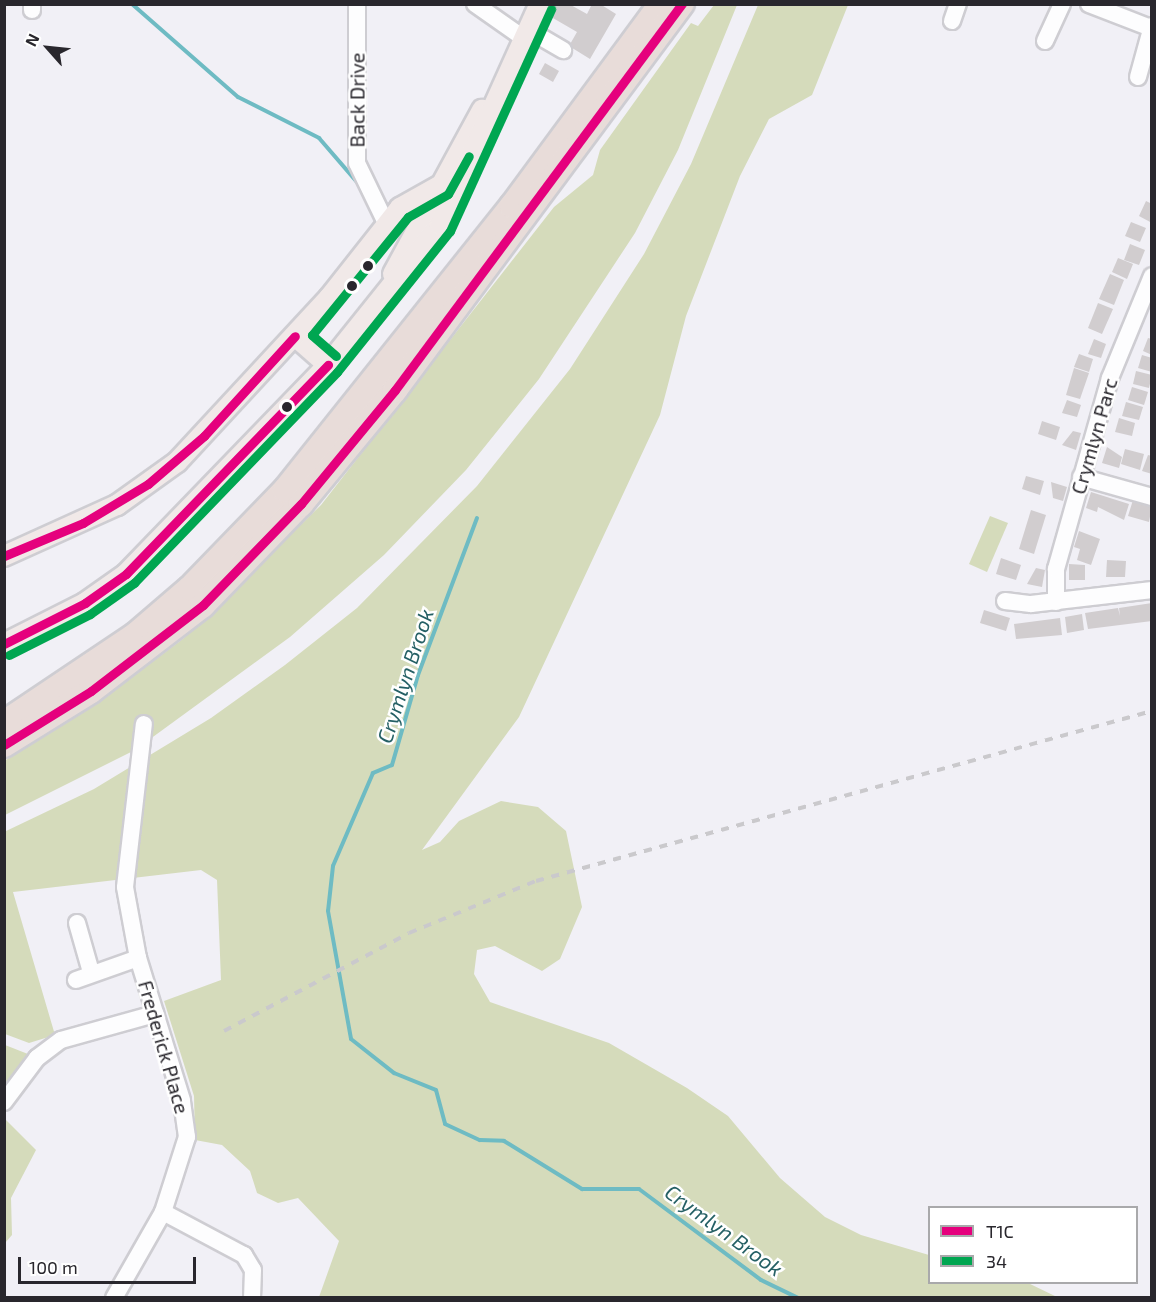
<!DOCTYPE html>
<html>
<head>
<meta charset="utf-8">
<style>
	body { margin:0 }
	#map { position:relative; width:1156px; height:1302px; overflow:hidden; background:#f1f0f6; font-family:"Exo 2",sans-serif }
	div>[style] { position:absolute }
	.green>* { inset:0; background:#d5dbbb }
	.stream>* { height:4px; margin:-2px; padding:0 2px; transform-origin:2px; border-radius:2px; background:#6ebbc3 }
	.building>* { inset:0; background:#d1cdcf }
	.roads { filter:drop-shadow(2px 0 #cecdd2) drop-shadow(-2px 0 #cecdd2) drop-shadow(0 2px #cecdd2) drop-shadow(0 -2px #cecdd2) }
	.minor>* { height:16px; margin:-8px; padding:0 8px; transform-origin:8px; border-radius:8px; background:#fdfdfe }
	.major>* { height:20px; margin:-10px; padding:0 10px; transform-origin:10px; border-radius:10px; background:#f1e9e8 }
	.highway>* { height:24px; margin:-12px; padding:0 12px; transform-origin:12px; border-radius:12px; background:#e8dcd9 }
	.rail>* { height:4px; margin-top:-2px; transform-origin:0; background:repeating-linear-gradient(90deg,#cac9cc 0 8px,transparent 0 16px) }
	.bus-1>* { height:9px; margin:-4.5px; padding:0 4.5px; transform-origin:4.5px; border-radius:4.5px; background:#e5007d }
	.bus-2>* { height:9px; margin:-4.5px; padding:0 4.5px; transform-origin:4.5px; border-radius:4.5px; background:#00a651 }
	.dots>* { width:16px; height:16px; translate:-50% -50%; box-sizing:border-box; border:3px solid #fff; border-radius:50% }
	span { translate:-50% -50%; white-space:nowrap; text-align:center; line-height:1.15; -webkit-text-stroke:5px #fff; paint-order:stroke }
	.street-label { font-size:20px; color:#29272d }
	.water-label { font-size:21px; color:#256065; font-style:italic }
	.frame { position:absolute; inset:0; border:6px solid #29272d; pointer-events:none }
	.legend { position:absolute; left:928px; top:1206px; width:210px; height:78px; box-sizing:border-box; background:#fff; border:2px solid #a9a9ab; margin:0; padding:8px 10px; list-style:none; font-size:18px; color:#29272d }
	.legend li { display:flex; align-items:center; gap:12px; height:30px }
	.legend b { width:30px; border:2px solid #a9a9ab }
	.north { position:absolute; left:18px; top:18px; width:60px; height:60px; -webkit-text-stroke:4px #fff; paint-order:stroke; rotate:297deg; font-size:16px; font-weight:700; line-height:24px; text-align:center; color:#29272d }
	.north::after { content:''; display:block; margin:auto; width:21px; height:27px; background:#29272d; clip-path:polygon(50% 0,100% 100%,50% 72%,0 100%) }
	.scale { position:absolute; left:18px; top:1257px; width:178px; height:27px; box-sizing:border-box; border:3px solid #29272d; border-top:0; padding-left:8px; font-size:18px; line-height:21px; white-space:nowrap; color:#29272d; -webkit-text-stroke:4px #fff; paint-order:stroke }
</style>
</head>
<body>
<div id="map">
	<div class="green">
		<i style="clip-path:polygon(714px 5px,737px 5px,678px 150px,635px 233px,539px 379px,466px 470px,384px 555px,290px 637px,146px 742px,150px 721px,137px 717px,133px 751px,5px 815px,4px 761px,99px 702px,184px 638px,321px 505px,554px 207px,593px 175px,600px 150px,691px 23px,698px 26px)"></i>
		<i style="clip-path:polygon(758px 5px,848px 5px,812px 95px,769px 119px,740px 176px,686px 316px,660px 415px,519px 717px,422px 850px,440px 842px,459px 821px,501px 801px,538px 807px,566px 831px,582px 907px,560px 959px,542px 971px,495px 946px,477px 950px,474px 974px,490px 1002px,609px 1043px,687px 1088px,728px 1116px,780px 1178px,825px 1217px,861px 1235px,929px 1255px,930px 1282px,1028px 1283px,1057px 1297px,319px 1297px,339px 1241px,298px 1198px,278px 1203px,257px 1193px,250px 1171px,222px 1145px,195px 1140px,194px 1096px,164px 1001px,221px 980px,217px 880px,201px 870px,13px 892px,55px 1035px,29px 1043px,5px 1034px,4px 832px,94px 789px,211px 718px,285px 665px,357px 608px,477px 486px,570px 369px,644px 254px,691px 164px)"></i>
		<i style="clip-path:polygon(990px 516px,1008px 523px,987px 572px,969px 564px)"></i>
		<i style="clip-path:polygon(5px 1045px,28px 1054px,30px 1071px,5px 1104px)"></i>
		<i style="clip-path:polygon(5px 1119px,36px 1150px,11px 1198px,12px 1235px,5px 1243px)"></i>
	</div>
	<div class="stream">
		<i style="left:132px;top:4px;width:141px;rotate:41.3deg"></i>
		<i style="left:238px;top:97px;width:91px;rotate:26.8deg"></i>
		<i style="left:319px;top:138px;width:58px;rotate:49.2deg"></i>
		<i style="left:477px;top:518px;width:168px;rotate:110.6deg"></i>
		<i style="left:418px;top:675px;width:94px;rotate:106.1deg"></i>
		<i style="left:392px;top:765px;width:21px;rotate:157deg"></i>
		<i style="left:373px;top:773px;width:101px;rotate:113.3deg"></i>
		<i style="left:333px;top:866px;width:45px;rotate:96.3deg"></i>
		<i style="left:328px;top:911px;width:130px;rotate:79.8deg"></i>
		<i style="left:351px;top:1039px;width:55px;rotate:38.3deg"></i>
		<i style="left:394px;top:1073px;width:45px;rotate:22deg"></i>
		<i style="left:436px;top:1090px;width:35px;rotate:75deg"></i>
		<i style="left:445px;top:1124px;width:38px;rotate:25deg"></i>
		<i style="left:480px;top:1140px;width:24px;rotate:2deg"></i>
		<i style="left:504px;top:1141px;width:92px;rotate:31.6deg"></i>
		<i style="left:582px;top:1189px;width:57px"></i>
		<i style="left:639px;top:1189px;width:152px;rotate:36.7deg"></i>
		<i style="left:761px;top:1280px;width:41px;rotate:25.9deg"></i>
	</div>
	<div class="building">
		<i style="clip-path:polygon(552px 4px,569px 4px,587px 14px,592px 4px,600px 4px,616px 14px,590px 59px,569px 46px,577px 32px,546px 14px)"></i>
		<i style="clip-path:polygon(545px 63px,559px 71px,553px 82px,539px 74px)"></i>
		<i style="clip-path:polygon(1146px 201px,1152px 204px,1152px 223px,1139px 216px)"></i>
		<i style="clip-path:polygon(1131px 222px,1146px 228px,1140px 242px,1125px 236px)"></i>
		<i style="clip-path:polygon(1130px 244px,1145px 250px,1139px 265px,1124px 260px)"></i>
		<i style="clip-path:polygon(1118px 258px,1133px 264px,1127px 279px,1112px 272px)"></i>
		<i style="clip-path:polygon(1110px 274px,1124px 280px,1114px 305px,1099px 299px)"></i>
		<i style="clip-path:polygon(1098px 303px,1113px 309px,1102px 334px,1088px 328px)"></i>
		<i style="clip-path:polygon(1148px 338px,1152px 339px,1152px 355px,1143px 351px)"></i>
		<i style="clip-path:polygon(1094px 339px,1106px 344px,1101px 358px,1088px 354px)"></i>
		<i style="clip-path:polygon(1079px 354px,1093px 359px,1089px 372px,1074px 367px)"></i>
		<i style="clip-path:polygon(1142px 355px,1152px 358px,1152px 372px,1138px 368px)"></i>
		<i style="clip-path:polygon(1074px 368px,1089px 373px,1080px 399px,1066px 395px)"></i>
		<i style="clip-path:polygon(1136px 371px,1152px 375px,1149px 388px,1133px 384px)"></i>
		<i style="clip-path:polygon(1132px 387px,1148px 392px,1144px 405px,1128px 400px)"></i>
		<i style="clip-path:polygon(1067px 400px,1081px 405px,1077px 417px,1062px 413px)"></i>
		<i style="clip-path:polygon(1126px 402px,1143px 407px,1139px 420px,1122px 416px)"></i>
		<i style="clip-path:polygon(1119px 418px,1135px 423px,1132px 436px,1115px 432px)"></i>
		<i style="clip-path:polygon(1042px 421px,1060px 427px,1056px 440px,1038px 434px)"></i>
		<i style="clip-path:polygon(1073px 431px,1081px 433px,1076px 450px,1062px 445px)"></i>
		<i style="clip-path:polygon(1107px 447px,1122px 457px,1119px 468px,1102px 463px)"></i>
		<i style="clip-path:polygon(1125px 449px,1144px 454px,1140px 470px,1121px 464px)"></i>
		<i style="clip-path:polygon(1148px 455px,1152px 456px,1152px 474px,1142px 471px)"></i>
		<i style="clip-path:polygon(1026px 476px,1044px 481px,1040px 495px,1022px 489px)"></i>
		<i style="clip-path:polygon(1051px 482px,1067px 487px,1063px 501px,1053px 498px)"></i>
		<i style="clip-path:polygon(1091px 492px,1129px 504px,1124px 520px,1098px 507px,1097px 512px,1086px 508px)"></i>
		<i style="clip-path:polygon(1133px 500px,1152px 506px,1149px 522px,1128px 516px)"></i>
		<i style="clip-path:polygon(1031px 510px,1046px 515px,1034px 554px,1019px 549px)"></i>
		<i style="clip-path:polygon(1079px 531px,1100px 539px,1091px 565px,1077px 560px,1080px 549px,1074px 547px)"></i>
		<i style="clip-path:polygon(1001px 558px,1021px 565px,1016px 580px,996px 574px)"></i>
		<i style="clip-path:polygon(1107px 560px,1126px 561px,1125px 577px,1106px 577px)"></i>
		<i style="clip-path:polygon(1069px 564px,1085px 565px,1085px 580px,1069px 580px)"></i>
		<i style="clip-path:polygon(1036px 568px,1045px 570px,1042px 587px,1027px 584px)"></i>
		<i style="clip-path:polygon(1152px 603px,1152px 621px,1088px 629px,1085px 613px,1118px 608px,1120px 616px,1119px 608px)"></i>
		<i style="clip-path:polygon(984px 610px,1010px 618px,1006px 631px,980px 623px)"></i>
		<i style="clip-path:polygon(1082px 614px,1084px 630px,1067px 633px,1065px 617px)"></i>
		<i style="clip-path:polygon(1060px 618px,1062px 635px,1016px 639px,1014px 624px)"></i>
	</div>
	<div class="roads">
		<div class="minor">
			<i style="left:32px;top:4px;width:6px;rotate:90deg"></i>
			<i style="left:357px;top:4px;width:159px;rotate:90deg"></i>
			<i style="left:357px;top:163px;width:69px;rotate:64.2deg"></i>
			<i style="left:475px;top:4px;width:57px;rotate:35.1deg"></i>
			<i style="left:1089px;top:4px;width:66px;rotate:21.2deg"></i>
			<i style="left:952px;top:21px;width:18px;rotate:-71deg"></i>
			<i style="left:527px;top:29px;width:42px;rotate:30.3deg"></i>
			<i style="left:1045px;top:41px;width:41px;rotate:-65.3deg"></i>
			<i style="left:1138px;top:77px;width:53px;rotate:-74.6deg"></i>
			<i style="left:1081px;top:477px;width:74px;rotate:15.7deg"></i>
			<i style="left:1005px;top:601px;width:26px;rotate:7deg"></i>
			<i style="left:1031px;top:604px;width:122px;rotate:-6.6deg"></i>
			<i style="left:1056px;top:602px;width:33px;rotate:-90deg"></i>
			<i style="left:1056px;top:569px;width:198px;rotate:-74.2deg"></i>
			<i style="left:1110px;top:378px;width:110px;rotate:-67.6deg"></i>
			<i style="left:77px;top:923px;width:51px;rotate:74.1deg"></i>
			<i style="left:76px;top:980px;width:66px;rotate:-19.5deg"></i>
			<i style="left:4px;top:1102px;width:55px;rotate:-53.1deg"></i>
			<i style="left:37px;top:1058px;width:30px;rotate:-37deg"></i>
			<i style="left:61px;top:1040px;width:98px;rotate:-15.5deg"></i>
			<i style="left:163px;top:1212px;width:92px;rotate:28deg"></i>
			<i style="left:244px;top:1255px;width:17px;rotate:59deg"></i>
			<i style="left:253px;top:1270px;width:28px;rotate:92deg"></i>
			<i style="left:114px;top:1298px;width:99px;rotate:-60.3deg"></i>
			<i style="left:163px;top:1212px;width:79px;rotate:-72.3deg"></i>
			<i style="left:187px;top:1137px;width:37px;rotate:-98deg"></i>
			<i style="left:182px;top:1100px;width:149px;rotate:-107.2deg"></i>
			<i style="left:138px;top:958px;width:72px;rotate:-100.4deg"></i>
			<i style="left:125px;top:887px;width:164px;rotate:-83.4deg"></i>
		</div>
		<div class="major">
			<i style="left:393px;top:274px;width:187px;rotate:-61.5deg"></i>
			<i style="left:295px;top:336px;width:44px;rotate:41.3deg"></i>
			<i style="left:4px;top:556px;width:124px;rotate:-24.3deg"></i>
			<i style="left:117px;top:505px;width:74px;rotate:-35.6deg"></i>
			<i style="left:177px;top:462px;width:224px;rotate:-47.2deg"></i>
			<i style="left:329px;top:298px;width:115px;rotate:-51.7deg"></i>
			<i style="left:400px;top:208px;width:45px;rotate:-29.4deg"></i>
			<i style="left:4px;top:644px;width:91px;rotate:-26.8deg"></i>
			<i style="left:85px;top:603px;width:50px;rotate:-35.3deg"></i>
			<i style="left:126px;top:574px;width:291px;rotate:-46deg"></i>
			<i style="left:328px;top:365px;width:179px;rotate:-51.3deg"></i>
			<i style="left:440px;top:225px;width:243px;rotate:-65.7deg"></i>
		</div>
		<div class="highway">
			<i style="left:4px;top:723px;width:158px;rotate:-33.9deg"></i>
			<i style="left:135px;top:635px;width:72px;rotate:-40.5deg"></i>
			<i style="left:190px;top:588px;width:136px;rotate:-45.9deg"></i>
			<i style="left:285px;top:490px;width:364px;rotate:-51.4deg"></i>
			<i style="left:512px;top:206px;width:251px;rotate:-53.6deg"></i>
			<i style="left:4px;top:745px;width:102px;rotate:-31.8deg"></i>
			<i style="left:91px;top:691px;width:141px;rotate:-37.5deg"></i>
			<i style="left:203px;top:605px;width:141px;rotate:-45.9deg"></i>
			<i style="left:301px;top:504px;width:148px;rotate:-50.5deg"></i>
			<i style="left:395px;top:390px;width:481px;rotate:-53.4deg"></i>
		</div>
	</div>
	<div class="rail">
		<i style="left:224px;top:1031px;width:209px;rotate:-27.9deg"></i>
		<i style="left:409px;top:933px;width:137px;rotate:-22.3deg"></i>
		<i style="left:536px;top:881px;width:639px;rotate:-15.43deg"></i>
	</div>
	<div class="bus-1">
		<i style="left:4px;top:556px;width:86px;rotate:-22.7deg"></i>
		<i style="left:83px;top:523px;width:76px;rotate:-31deg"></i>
		<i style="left:148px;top:484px;width:74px;rotate:-40.6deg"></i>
		<i style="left:204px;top:436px;width:135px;rotate:-47.7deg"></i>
		<i style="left:4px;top:644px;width:91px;rotate:-26.8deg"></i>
		<i style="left:85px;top:603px;width:50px;rotate:-35.3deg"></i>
		<i style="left:126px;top:574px;width:291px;rotate:-46deg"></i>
		<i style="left:4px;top:745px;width:102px;rotate:-31.8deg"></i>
		<i style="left:91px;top:691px;width:141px;rotate:-37.5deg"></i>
		<i style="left:203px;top:605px;width:141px;rotate:-45.9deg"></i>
		<i style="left:301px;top:504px;width:148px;rotate:-50.5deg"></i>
		<i style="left:395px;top:390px;width:481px;rotate:-53.4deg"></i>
	</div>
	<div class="bus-2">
		<i style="left:336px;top:356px;width:32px;rotate:-139deg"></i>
		<i style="left:312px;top:335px;width:152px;rotate:-50.9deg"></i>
		<i style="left:408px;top:217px;width:46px;rotate:-29.9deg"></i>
		<i style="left:448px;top:194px;width:43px;rotate:-61.1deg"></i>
		<i style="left:9px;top:655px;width:91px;rotate:-26.8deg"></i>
		<i style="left:90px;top:614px;width:54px;rotate:-35.2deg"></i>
		<i style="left:134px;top:583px;width:293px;rotate:-46.1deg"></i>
		<i style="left:337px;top:372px;width:181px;rotate:-51.3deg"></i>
		<i style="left:450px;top:231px;width:244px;rotate:-65.5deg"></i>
	</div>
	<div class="dots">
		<i style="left:368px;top:266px;background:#29272d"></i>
		<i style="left:352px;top:286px;background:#29272d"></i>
		<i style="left:287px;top:407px;background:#29272d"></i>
	</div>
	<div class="street-label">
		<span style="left:357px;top:100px;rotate:-90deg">Back Drive</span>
		<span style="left:1094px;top:436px;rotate:-74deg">Crymlyn Parc</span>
		<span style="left:164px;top:1047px;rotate:74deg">Frederick Place</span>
	</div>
	<div class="water-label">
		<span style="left:405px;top:676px;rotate:-72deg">Crymlyn Brook</span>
		<span style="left:724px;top:1230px;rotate:36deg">Crymlyn Brook</span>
	</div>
	<div class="frame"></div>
	<ul class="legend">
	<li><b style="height:8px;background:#e5007d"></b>T1C</li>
	<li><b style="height:8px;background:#00a651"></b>34</li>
	</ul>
	<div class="north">N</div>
	<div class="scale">100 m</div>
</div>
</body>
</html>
